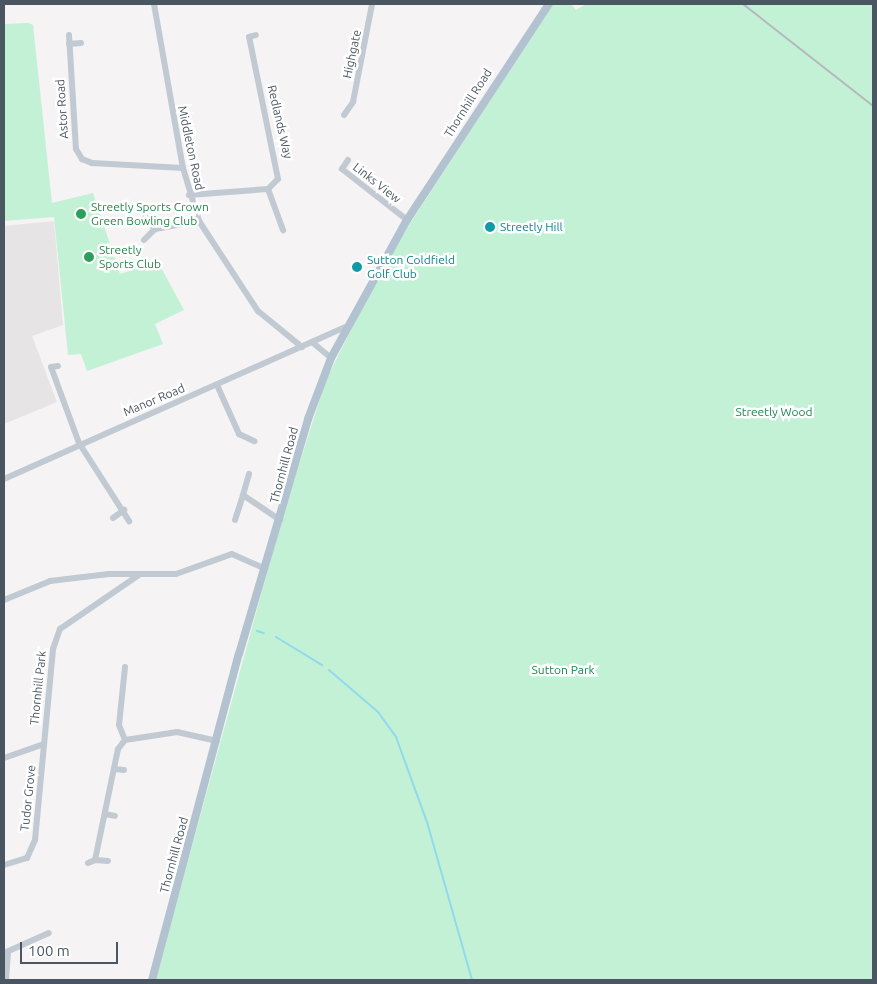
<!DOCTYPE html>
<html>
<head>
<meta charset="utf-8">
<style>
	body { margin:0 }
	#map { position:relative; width:877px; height:984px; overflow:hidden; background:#f5f3f3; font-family:Ubuntu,sans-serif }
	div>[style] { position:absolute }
	.education>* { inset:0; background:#e6e4e5 }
	.green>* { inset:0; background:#c3f1d5 }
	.stream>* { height:2px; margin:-1px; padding:0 1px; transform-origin:1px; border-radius:1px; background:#90daee }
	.minor>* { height:6px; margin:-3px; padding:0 3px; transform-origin:3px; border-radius:3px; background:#c1cad2 }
	.major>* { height:8px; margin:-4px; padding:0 4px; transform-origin:4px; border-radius:4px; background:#b3c2d1 }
	.rail>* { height:2px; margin:-1px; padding:0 1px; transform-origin:1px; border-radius:1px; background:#b5b8bd }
	.dots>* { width:14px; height:14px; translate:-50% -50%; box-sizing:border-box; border:2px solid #fff; border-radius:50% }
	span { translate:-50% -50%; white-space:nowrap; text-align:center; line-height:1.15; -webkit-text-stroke:5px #fff; paint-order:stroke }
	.street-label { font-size:12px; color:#4a5661 }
	.leisure-label { font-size:12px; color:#27864d }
	.left { translate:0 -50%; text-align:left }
	.culture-label { font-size:12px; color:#0d838f }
	.park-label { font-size:12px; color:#17864f }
	.frame { position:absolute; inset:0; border:5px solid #4a5661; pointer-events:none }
	.scale { position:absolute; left:20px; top:942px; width:98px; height:22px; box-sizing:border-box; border:2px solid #4a5661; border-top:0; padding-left:6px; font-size:15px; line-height:18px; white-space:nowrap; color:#4a5661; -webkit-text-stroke:4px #fff; paint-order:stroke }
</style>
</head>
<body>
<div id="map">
	<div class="education">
		<i style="clip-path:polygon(54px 221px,63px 325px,32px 336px,57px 402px,4px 424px,4px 226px)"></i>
	</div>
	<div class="green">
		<i style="clip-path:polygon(553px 4px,571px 4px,576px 10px,586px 4px,873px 4px,873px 980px,155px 980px,283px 515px,326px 380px,385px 262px)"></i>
		<i style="clip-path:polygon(28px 23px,33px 25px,52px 203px,93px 193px,120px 274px,158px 262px,184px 310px,155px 324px,163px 344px,87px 371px,81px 354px,68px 355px,54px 217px,4px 221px,4px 24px)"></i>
	</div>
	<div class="stream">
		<i style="left:257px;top:631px;width:7px;rotate:16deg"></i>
		<i style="left:276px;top:637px;width:54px;rotate:31.3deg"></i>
		<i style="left:329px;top:670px;width:65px;rotate:40.6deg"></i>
		<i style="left:378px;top:712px;width:31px;rotate:54deg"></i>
		<i style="left:396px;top:737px;width:90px;rotate:70deg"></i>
		<i style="left:427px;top:822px;width:164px;rotate:74.1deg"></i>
	</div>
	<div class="minor">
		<i style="left:154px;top:4px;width:167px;rotate:80deg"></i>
		<i style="left:183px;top:168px;width:55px;rotate:73.2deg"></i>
		<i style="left:199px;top:221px;width:108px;rotate:56.8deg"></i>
		<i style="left:258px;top:311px;width:57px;rotate:39.3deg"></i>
		<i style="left:69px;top:35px;width:114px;rotate:86.5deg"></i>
		<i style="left:76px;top:149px;width:12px;rotate:59deg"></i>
		<i style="left:82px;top:159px;width:11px;rotate:22deg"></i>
		<i style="left:92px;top:163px;width:91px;rotate:3.1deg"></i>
		<i style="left:69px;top:44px;width:12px;rotate:-5deg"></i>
		<i style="left:344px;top:115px;width:16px;rotate:-55deg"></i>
		<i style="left:353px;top:102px;width:100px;rotate:-79deg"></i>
		<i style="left:348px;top:160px;width:11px;rotate:124deg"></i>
		<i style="left:342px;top:169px;width:83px;rotate:38.1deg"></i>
		<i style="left:268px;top:189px;width:44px;rotate:69.9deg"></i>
		<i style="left:189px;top:195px;width:79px;rotate:-4.3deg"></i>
		<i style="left:268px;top:189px;width:14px;rotate:-45deg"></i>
		<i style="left:278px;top:179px;width:145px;rotate:-101.5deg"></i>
		<i style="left:249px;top:37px;width:7px;rotate:-16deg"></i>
		<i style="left:145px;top:217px;width:16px;rotate:50deg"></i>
		<i style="left:155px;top:229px;width:45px;rotate:-10.3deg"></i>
		<i style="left:144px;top:240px;width:16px;rotate:-45deg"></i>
		<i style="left:312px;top:342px;width:25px;rotate:40deg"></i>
		<i style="left:58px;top:366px;width:7px;rotate:172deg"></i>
		<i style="left:51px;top:367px;width:81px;rotate:69.8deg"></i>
		<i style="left:79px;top:443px;width:93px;rotate:57.3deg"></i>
		<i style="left:217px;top:385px;width:54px;rotate:65.8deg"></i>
		<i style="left:239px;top:434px;width:17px;rotate:25deg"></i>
		<i style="left:4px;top:479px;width:373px;rotate:-24deg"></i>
		<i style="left:243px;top:495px;width:22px;rotate:-74deg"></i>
		<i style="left:113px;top:518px;width:14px;rotate:-36deg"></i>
		<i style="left:235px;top:520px;width:26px;rotate:-72deg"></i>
		<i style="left:243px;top:495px;width:45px;rotate:34deg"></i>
		<i style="left:4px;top:600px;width:50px;rotate:-22.4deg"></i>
		<i style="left:50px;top:581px;width:59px;rotate:-6.8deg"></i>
		<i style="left:109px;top:574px;width:67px"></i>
		<i style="left:176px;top:574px;width:59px;rotate:-19.7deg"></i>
		<i style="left:232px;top:554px;width:36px;rotate:24deg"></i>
		<i style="left:125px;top:667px;width:58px;rotate:95.9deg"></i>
		<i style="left:119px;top:725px;width:16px;rotate:68deg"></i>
		<i style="left:4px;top:758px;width:42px;rotate:-19.3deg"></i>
		<i style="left:114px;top:769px;width:10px;rotate:6deg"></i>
		<i style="left:105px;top:814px;width:10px;rotate:11deg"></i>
		<i style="left:95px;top:860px;width:13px;rotate:4deg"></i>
		<i style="left:88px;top:863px;width:8px;rotate:-23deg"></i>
		<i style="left:95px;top:860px;width:113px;rotate:-78.3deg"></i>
		<i style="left:118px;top:749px;width:11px;rotate:-52deg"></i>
		<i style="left:125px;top:740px;width:53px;rotate:-8.7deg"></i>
		<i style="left:177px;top:732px;width:41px;rotate:12.7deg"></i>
		<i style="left:4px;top:865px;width:24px;rotate:-17deg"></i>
		<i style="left:27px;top:858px;width:20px;rotate:-66deg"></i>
		<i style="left:35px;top:840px;width:192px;rotate:-84.6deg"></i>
		<i style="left:53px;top:649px;width:21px;rotate:-71deg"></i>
		<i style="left:60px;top:629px;width:96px;rotate:-34.4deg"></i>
		<i style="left:4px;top:953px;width:49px;rotate:-24deg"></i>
		<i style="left:6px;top:980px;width:27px;rotate:-86deg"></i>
	</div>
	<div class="major">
		<i style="left:152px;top:980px;width:337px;rotate:-75.1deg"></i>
		<i style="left:239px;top:654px;width:245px;rotate:-73.6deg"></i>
		<i style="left:308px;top:419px;width:65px;rotate:-69.3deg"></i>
		<i style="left:331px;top:358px;width:158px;rotate:-61.2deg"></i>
		<i style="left:407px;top:220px;width:258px;rotate:-56.7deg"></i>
	</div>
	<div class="rail">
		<i style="left:743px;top:4px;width:165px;rotate:38.1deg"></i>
	</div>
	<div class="dots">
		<i style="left:81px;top:214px;background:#2e9e5b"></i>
		<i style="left:490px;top:227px;background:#0f9aa8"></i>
		<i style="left:89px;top:257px;background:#2e9e5b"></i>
		<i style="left:357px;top:267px;background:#0f9aa8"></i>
	</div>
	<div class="street-label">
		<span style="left:352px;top:54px;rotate:-78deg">Highgate</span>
		<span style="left:468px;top:103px;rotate:-58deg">Thornhill Road</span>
		<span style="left:62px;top:109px;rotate:-94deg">Astor Road</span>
		<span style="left:280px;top:122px;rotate:77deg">Redlands Way</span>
		<span style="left:191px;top:148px;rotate:78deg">Middleton Road</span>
		<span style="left:377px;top:183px;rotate:38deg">Links View</span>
		<span style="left:154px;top:400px;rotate:-23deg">Manor Road</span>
		<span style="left:284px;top:465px;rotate:-75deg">Thornhill Road</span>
		<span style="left:38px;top:688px;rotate:-84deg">Thornhill Park</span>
		<span style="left:28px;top:798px;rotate:-84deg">Tudor Grove</span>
		<span style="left:174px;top:855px;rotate:-75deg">Thornhill Road</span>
	</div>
	<div class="leisure-label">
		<span class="left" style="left:91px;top:214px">Streetly Sports Crown<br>Green Bowling Club</span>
		<span class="left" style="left:99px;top:257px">Streetly<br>Sports Club</span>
	</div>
	<div class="culture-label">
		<span class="left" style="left:500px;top:227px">Streetly Hill</span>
		<span class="left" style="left:367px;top:267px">Sutton Coldfield<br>Golf Club</span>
	</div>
	<div class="park-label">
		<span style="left:774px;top:412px">Streetly Wood</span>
		<span style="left:563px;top:670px">Sutton Park</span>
	</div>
	<div class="frame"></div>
	<div class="scale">100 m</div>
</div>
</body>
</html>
